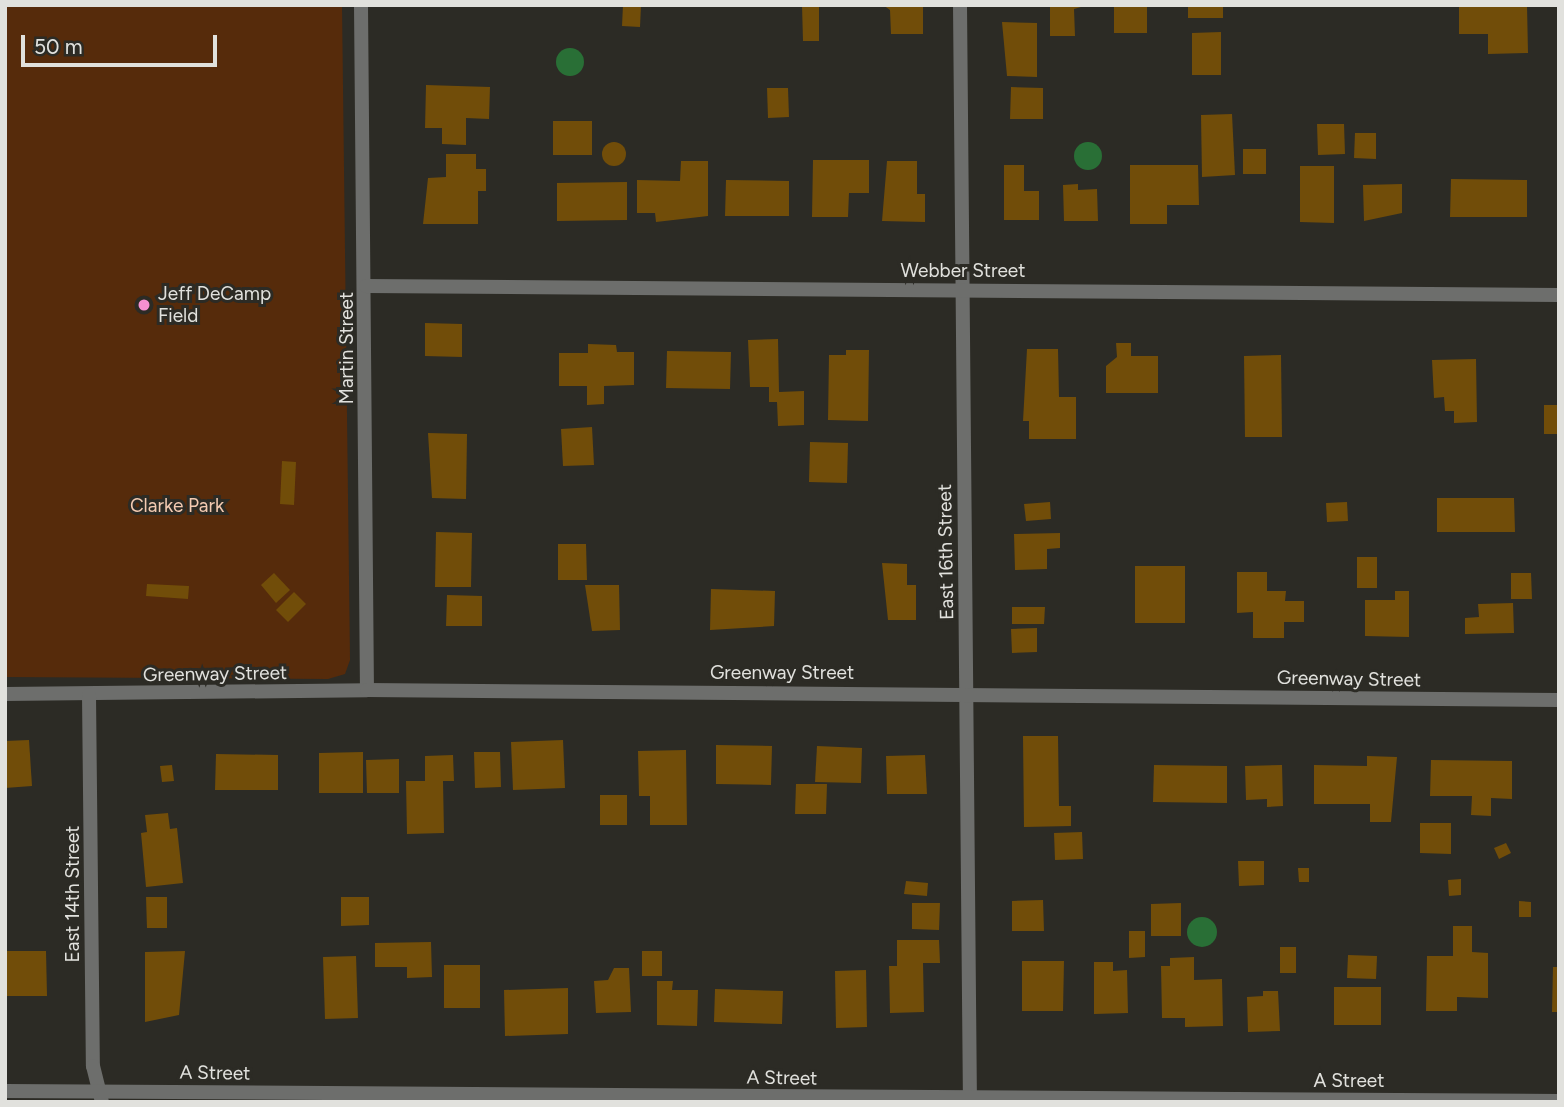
<!DOCTYPE html>
<html>
<head>
<meta charset="utf-8">
<style>
	body { margin:0 }
	#map { position:relative; width:1564px; height:1107px; overflow:hidden; background:#2c2b25; font-family:Figtree,sans-serif }
	div>[style] { position:absolute }
	.green>* { inset:0; background:#562b0b }
	.water>* { inset:0; background:#296f36 }
	.round { border-radius:50% }
	.building>* { inset:0; background:#714d09 }
	.minor>* { height:14px; margin:-7px; padding:0 7px; transform-origin:7px; border-radius:7px; background:#6d6e6c }
	.tertiary>* { height:14px; margin:-7px; padding:0 7px; transform-origin:7px; border-radius:7px; background:#6d6e6c }
	.dots>* { width:19px; height:19px; translate:-50% -50%; box-sizing:border-box; border:4px solid #2c2b25; border-radius:50% }
	span { translate:-50% -50%; white-space:nowrap; text-align:center; line-height:1.15; -webkit-text-stroke:6px #2c2b25; paint-order:stroke }
	.street-label { font-size:19px; color:#e1e1dd }
	.poi-label { font-size:19px; color:#e1e1dd }
	.left { translate:0 -50%; text-align:left }
	.park-label { font-size:19px; color:#f4cbb2 }
	.frame { position:absolute; inset:0; border:7px solid #e1e1dd; pointer-events:none }
	.scale { position:absolute; left:21px; top:35px; width:196px; height:32px; box-sizing:border-box; border:4px solid #e1e1dd; border-top:0; padding-left:9px; font-size:21px; line-height:24px; white-space:nowrap; color:#e1e1dd; -webkit-text-stroke:5px #2c2b25; paint-order:stroke }
</style>
</head>
<body>
<div id="map">
	<div class="green">
		<i style="clip-path:polygon(5px 5px,342px 5px,350px 660px,345px 674px,328px 679px,5px 677px)"></i>
	</div>
	<div class="water">
		<i class="round" style="left:556px;top:48px;width:28px;height:28px"></i>
		<i class="round" style="left:1074px;top:142px;width:28px;height:28px"></i>
		<i class="round" style="left:1187px;top:917px;width:30px;height:30px"></i>
	</div>
	<div class="building">
		<i style="clip-path:polygon(623px 5px,641px 5px,640px 27px,622px 26px)"></i>
		<i style="clip-path:polygon(802px 5px,819px 5px,819px 41px,803px 41px)"></i>
		<i style="clip-path:polygon(883px 5px,923px 5px,923px 34px,891px 34px,890px 10px)"></i>
		<i style="clip-path:polygon(1050px 5px,1088px 5px,1074px 9px,1075px 36px,1050px 36px)"></i>
		<i style="clip-path:polygon(1114px 5px,1147px 5px,1147px 33px,1114px 33px)"></i>
		<i style="clip-path:polygon(1188px 5px,1223px 5px,1223px 18px,1188px 18px)"></i>
		<i style="clip-path:polygon(1459px 5px,1527px 5px,1528px 53px,1488px 54px,1488px 34px,1459px 34px)"></i>
		<i style="clip-path:polygon(1002px 22px,1037px 23px,1037px 77px,1007px 76px)"></i>
		<i style="clip-path:polygon(1221px 32px,1221px 75px,1192px 75px,1192px 33px)"></i>
		<i style="clip-path:polygon(426px 85px,490px 87px,489px 119px,466px 118px,466px 145px,442px 144px,442px 128px,425px 128px)"></i>
		<i style="clip-path:polygon(1011px 87px,1043px 88px,1043px 119px,1010px 119px)"></i>
		<i style="clip-path:polygon(767px 88px,788px 88px,789px 117px,768px 118px)"></i>
		<i style="clip-path:polygon(1232px 114px,1235px 175px,1202px 177px,1201px 115px)"></i>
		<i style="clip-path:polygon(553px 121px,592px 121px,592px 155px,553px 155px)"></i>
		<i style="clip-path:polygon(1317px 124px,1344px 124px,1345px 154px,1318px 155px)"></i>
		<i style="clip-path:polygon(1355px 133px,1376px 133px,1376px 159px,1354px 158px)"></i>
		<i class="round" style="left:602px;top:142px;width:24px;height:24px"></i>
		<i style="clip-path:polygon(1243px 149px,1266px 149px,1266px 174px,1243px 174px)"></i>
		<i style="clip-path:polygon(446px 154px,476px 154px,476px 169px,486px 169px,486px 191px,478px 191px,478px 224px,423px 224px,428px 178px,446px 177px)"></i>
		<i style="clip-path:polygon(813px 160px,869px 160px,869px 193px,849px 193px,848px 217px,812px 217px)"></i>
		<i style="clip-path:polygon(681px 161px,708px 161px,708px 216px,656px 222px,655px 213px,637px 213px,637px 180px,680px 181px)"></i>
		<i style="clip-path:polygon(887px 161px,917px 161px,917px 194px,925px 194px,925px 222px,882px 221px)"></i>
		<i style="clip-path:polygon(1004px 165px,1024px 165px,1024px 191px,1039px 191px,1039px 220px,1004px 220px)"></i>
		<i style="clip-path:polygon(1130px 165px,1198px 165px,1199px 205px,1167px 205px,1167px 224px,1130px 224px)"></i>
		<i style="clip-path:polygon(1300px 166px,1334px 166px,1334px 223px,1300px 222px)"></i>
		<i style="clip-path:polygon(1451px 179px,1527px 180px,1527px 217px,1450px 217px)"></i>
		<i style="clip-path:polygon(726px 180px,789px 181px,789px 216px,725px 216px)"></i>
		<i style="clip-path:polygon(627px 182px,627px 220px,557px 221px,557px 183px)"></i>
		<i style="clip-path:polygon(1078px 184px,1078px 190px,1097px 189px,1098px 221px,1064px 221px,1063px 185px)"></i>
		<i style="clip-path:polygon(1402px 184px,1402px 213px,1364px 221px,1363px 185px)"></i>
		<i style="clip-path:polygon(425px 323px,462px 324px,462px 357px,425px 356px)"></i>
		<i style="clip-path:polygon(778px 339px,779px 392px,804px 391px,804px 425px,778px 426px,777px 402px,769px 402px,769px 387px,750px 387px,748px 340px)"></i>
		<i style="clip-path:polygon(1116px 343px,1131px 343px,1131px 356px,1158px 356px,1158px 393px,1106px 393px,1106px 366px,1117px 357px)"></i>
		<i style="clip-path:polygon(588px 344px,616px 345px,617px 352px,634px 352px,634px 385px,604px 386px,604px 404px,587px 405px,587px 386px,559px 386px,559px 353px,588px 353px)"></i>
		<i style="clip-path:polygon(1027px 349px,1058px 349px,1059px 397px,1076px 397px,1076px 439px,1029px 439px,1029px 421px,1023px 421px)"></i>
		<i style="clip-path:polygon(846px 350px,869px 350px,868px 421px,828px 420px,829px 355px,846px 355px)"></i>
		<i style="clip-path:polygon(667px 351px,731px 352px,730px 389px,666px 388px)"></i>
		<i style="clip-path:polygon(1281px 355px,1282px 437px,1245px 437px,1244px 356px)"></i>
		<i style="clip-path:polygon(1476px 359px,1477px 422px,1454px 423px,1454px 411px,1445px 411px,1444px 397px,1434px 398px,1432px 360px)"></i>
		<i style="clip-path:polygon(1544px 405px,1559px 405px,1559px 434px,1544px 434px)"></i>
		<i style="clip-path:polygon(592px 427px,594px 465px,563px 466px,561px 429px)"></i>
		<i style="clip-path:polygon(428px 433px,467px 434px,466px 499px,432px 498px)"></i>
		<i style="clip-path:polygon(810px 442px,848px 443px,847px 483px,809px 482px)"></i>
		<i style="clip-path:polygon(282px 461px,296px 462px,294px 505px,280px 504px)"></i>
		<i style="clip-path:polygon(1437px 498px,1514px 498px,1515px 532px,1437px 532px)"></i>
		<i style="clip-path:polygon(1050px 502px,1051px 519px,1026px 521px,1024px 504px)"></i>
		<i style="clip-path:polygon(1347px 502px,1348px 521px,1327px 522px,1326px 503px)"></i>
		<i style="clip-path:polygon(436px 532px,472px 533px,471px 587px,435px 587px)"></i>
		<i style="clip-path:polygon(1060px 533px,1060px 548px,1047px 549px,1047px 569px,1015px 570px,1014px 534px)"></i>
		<i style="clip-path:polygon(558px 544px,586px 544px,587px 580px,558px 580px)"></i>
		<i style="clip-path:polygon(1357px 557px,1377px 557px,1377px 588px,1357px 588px)"></i>
		<i style="clip-path:polygon(882px 563px,907px 564px,907px 585px,916px 585px,916px 620px,888px 620px)"></i>
		<i style="clip-path:polygon(1135px 566px,1185px 566px,1185px 623px,1135px 623px)"></i>
		<i style="clip-path:polygon(1237px 572px,1267px 572px,1267px 591px,1286px 591px,1285px 601px,1304px 601px,1304px 622px,1284px 622px,1284px 638px,1253px 638px,1253px 612px,1237px 613px)"></i>
		<i style="clip-path:polygon(274px 573px,290px 590px,276px 603px,261px 585px)"></i>
		<i style="clip-path:polygon(1511px 573px,1531px 573px,1532px 599px,1511px 599px)"></i>
		<i style="clip-path:polygon(147px 584px,189px 586px,188px 599px,146px 596px)"></i>
		<i style="clip-path:polygon(585px 585px,619px 585px,620px 630px,592px 631px)"></i>
		<i style="clip-path:polygon(711px 589px,775px 591px,774px 626px,710px 630px)"></i>
		<i style="clip-path:polygon(1395px 591px,1409px 591px,1409px 637px,1365px 636px,1365px 600px,1395px 600px)"></i>
		<i style="clip-path:polygon(294px 592px,306px 604px,288px 622px,276px 610px)"></i>
		<i style="clip-path:polygon(447px 595px,482px 596px,482px 626px,446px 626px)"></i>
		<i style="clip-path:polygon(1513px 603px,1514px 633px,1465px 634px,1465px 618px,1479px 617px,1478px 604px)"></i>
		<i style="clip-path:polygon(1012px 607px,1045px 607px,1044px 624px,1012px 624px)"></i>
		<i style="clip-path:polygon(1037px 628px,1037px 652px,1012px 653px,1011px 629px)"></i>
		<i style="clip-path:polygon(1023px 736px,1058px 736px,1059px 806px,1071px 806px,1071px 826px,1024px 827px)"></i>
		<i style="clip-path:polygon(29px 740px,32px 786px,5px 788px,5px 741px)"></i>
		<i style="clip-path:polygon(563px 740px,565px 788px,513px 790px,511px 742px)"></i>
		<i style="clip-path:polygon(716px 745px,772px 746px,771px 785px,716px 784px)"></i>
		<i style="clip-path:polygon(817px 746px,862px 748px,861px 783px,815px 782px)"></i>
		<i style="clip-path:polygon(686px 750px,687px 825px,650px 825px,650px 796px,639px 796px,638px 751px)"></i>
		<i style="clip-path:polygon(363px 752px,363px 793px,319px 793px,319px 753px)"></i>
		<i style="clip-path:polygon(474px 752px,500px 752px,501px 787px,475px 788px)"></i>
		<i style="clip-path:polygon(216px 754px,278px 755px,278px 790px,215px 790px)"></i>
		<i style="clip-path:polygon(453px 755px,454px 781px,443px 781px,444px 833px,407px 834px,406px 781px,425px 781px,425px 756px)"></i>
		<i style="clip-path:polygon(925px 755px,927px 794px,887px 794px,886px 756px)"></i>
		<i style="clip-path:polygon(1367px 756px,1397px 757px,1391px 822px,1370px 822px,1370px 804px,1314px 804px,1314px 765px,1367px 766px)"></i>
		<i style="clip-path:polygon(399px 759px,399px 793px,367px 793px,366px 760px)"></i>
		<i style="clip-path:polygon(1431px 760px,1512px 761px,1512px 799px,1491px 798px,1491px 816px,1471px 815px,1472px 796px,1430px 796px)"></i>
		<i style="clip-path:polygon(172px 765px,174px 781px,162px 782px,160px 766px)"></i>
		<i style="clip-path:polygon(1154px 765px,1227px 766px,1227px 803px,1153px 802px)"></i>
		<i style="clip-path:polygon(1282px 765px,1283px 806px,1267px 807px,1267px 799px,1246px 800px,1245px 766px)"></i>
		<i style="clip-path:polygon(796px 784px,827px 784px,826px 814px,795px 814px)"></i>
		<i style="clip-path:polygon(600px 795px,627px 795px,627px 825px,600px 825px)"></i>
		<i style="clip-path:polygon(168px 813px,170px 829px,177px 828px,183px 883px,146px 887px,141px 833px,147px 832px,145px 815px)"></i>
		<i style="clip-path:polygon(1420px 823px,1451px 823px,1451px 854px,1420px 853px)"></i>
		<i style="clip-path:polygon(1082px 832px,1083px 859px,1055px 860px,1054px 833px)"></i>
		<i style="clip-path:polygon(1506px 843px,1511px 853px,1499px 859px,1494px 848px)"></i>
		<i style="clip-path:polygon(1238px 861px,1264px 861px,1264px 885px,1239px 886px)"></i>
		<i style="clip-path:polygon(1298px 868px,1309px 868px,1309px 882px,1299px 882px)"></i>
		<i style="clip-path:polygon(1461px 879px,1461px 895px,1449px 896px,1448px 880px)"></i>
		<i style="clip-path:polygon(906px 881px,928px 883px,927px 896px,904px 894px)"></i>
		<i style="clip-path:polygon(146px 897px,167px 897px,167px 928px,147px 928px)"></i>
		<i style="clip-path:polygon(341px 897px,369px 897px,369px 925px,341px 926px)"></i>
		<i style="clip-path:polygon(1043px 900px,1044px 931px,1012px 931px,1012px 901px)"></i>
		<i style="clip-path:polygon(1519px 901px,1531px 902px,1531px 917px,1519px 917px)"></i>
		<i style="clip-path:polygon(912px 903px,940px 903px,939px 930px,912px 929px)"></i>
		<i style="clip-path:polygon(1181px 903px,1181px 936px,1151px 936px,1151px 904px)"></i>
		<i style="clip-path:polygon(1453px 926px,1472px 926px,1472px 952px,1488px 953px,1488px 998px,1457px 997px,1457px 1011px,1426px 1011px,1427px 956px,1453px 956px)"></i>
		<i style="clip-path:polygon(1129px 931px,1145px 931px,1145px 957px,1129px 958px)"></i>
		<i style="clip-path:polygon(897px 940px,939px 940px,940px 963px,923px 963px,924px 1012px,890px 1013px,889px 966px,897px 966px)"></i>
		<i style="clip-path:polygon(431px 942px,432px 977px,407px 978px,407px 967px,375px 967px,375px 943px)"></i>
		<i style="clip-path:polygon(1280px 947px,1296px 947px,1296px 973px,1280px 973px)"></i>
		<i style="clip-path:polygon(5px 951px,46px 951px,47px 996px,5px 996px)"></i>
		<i style="clip-path:polygon(185px 951px,179px 1015px,145px 1022px,145px 952px)"></i>
		<i style="clip-path:polygon(642px 951px,662px 951px,662px 976px,642px 976px)"></i>
		<i style="clip-path:polygon(1348px 955px,1377px 956px,1376px 979px,1347px 978px)"></i>
		<i style="clip-path:polygon(356px 956px,358px 1018px,325px 1019px,323px 957px)"></i>
		<i style="clip-path:polygon(1194px 957px,1194px 980px,1222px 979px,1223px 1026px,1185px 1027px,1185px 1018px,1162px 1018px,1161px 966px,1170px 966px,1170px 958px)"></i>
		<i style="clip-path:polygon(1022px 961px,1064px 961px,1063px 1011px,1022px 1011px)"></i>
		<i style="clip-path:polygon(1094px 962px,1113px 962px,1113px 971px,1127px 970px,1128px 1013px,1094px 1014px)"></i>
		<i style="clip-path:polygon(444px 965px,480px 965px,480px 1008px,444px 1008px)"></i>
		<i style="clip-path:polygon(1553px 967px,1559px 967px,1559px 1012px,1552px 1012px)"></i>
		<i style="clip-path:polygon(614px 968px,629px 968px,631px 1012px,596px 1013px,594px 981px,608px 980px)"></i>
		<i style="clip-path:polygon(866px 970px,867px 1027px,836px 1028px,835px 971px)"></i>
		<i style="clip-path:polygon(657px 981px,673px 981px,672px 990px,698px 990px,697px 1026px,657px 1025px)"></i>
		<i style="clip-path:polygon(1334px 987px,1381px 987px,1381px 1025px,1334px 1025px)"></i>
		<i style="clip-path:polygon(568px 988px,568px 1034px,505px 1036px,504px 990px)"></i>
		<i style="clip-path:polygon(715px 989px,783px 991px,782px 1024px,714px 1022px)"></i>
		<i style="clip-path:polygon(1263px 991px,1278px 991px,1280px 1031px,1248px 1032px,1247px 997px,1263px 996px)"></i>
	</div>
	<div class="minor">
		<i style="left:361px;top:5px;width:685px;rotate:89.5deg"></i>
		<i style="left:960px;top:5px;width:1094px;rotate:89.48deg"></i>
		<i style="left:366px;top:286px;width:1193px;rotate:0.43deg"></i>
		<i style="left:5px;top:694px;width:362px;rotate:-0.6deg"></i>
		<i style="left:367px;top:690px;width:1192px;rotate:0.48deg"></i>
		<i style="left:89px;top:695px;width:371px;rotate:89.4deg"></i>
		<i style="left:93px;top:1066px;width:37px;rotate:76deg"></i>
	</div>
	<div class="tertiary">
		<i style="left:5px;top:1091px;width:1554px;rotate:0.37deg"></i>
	</div>
	<div class="dots">
		<i style="left:144px;top:305px;background:#f690d0"></i>
	</div>
	<div class="street-label">
		<span style="left:963px;top:271px">Webber Street</span>
		<span style="left:347px;top:348px;rotate:-90deg">Martin Street</span>
		<span style="left:946px;top:552px;rotate:-91deg">East 16th Street</span>
		<span style="left:782px;top:673px">Greenway Street</span>
		<span style="left:215px;top:674px;rotate:-1deg">Greenway Street</span>
		<span style="left:1349px;top:679px;rotate:1deg">Greenway Street</span>
		<span style="left:73px;top:894px;rotate:-90deg">East 14th Street</span>
		<span style="left:215px;top:1073px;rotate:1deg">A Street</span>
		<span style="left:782px;top:1078px;rotate:1deg">A Street</span>
		<span style="left:1349px;top:1081px">A Street</span>
	</div>
	<div class="poi-label">
		<span class="left" style="left:158px;top:305px">Jeff DeCamp<br>Field</span>
	</div>
	<div class="park-label">
		<span style="left:177px;top:506px">Clarke Park</span>
	</div>
	<div class="frame"></div>
	<div class="scale">50 m</div>
</div>
</body>
</html>
